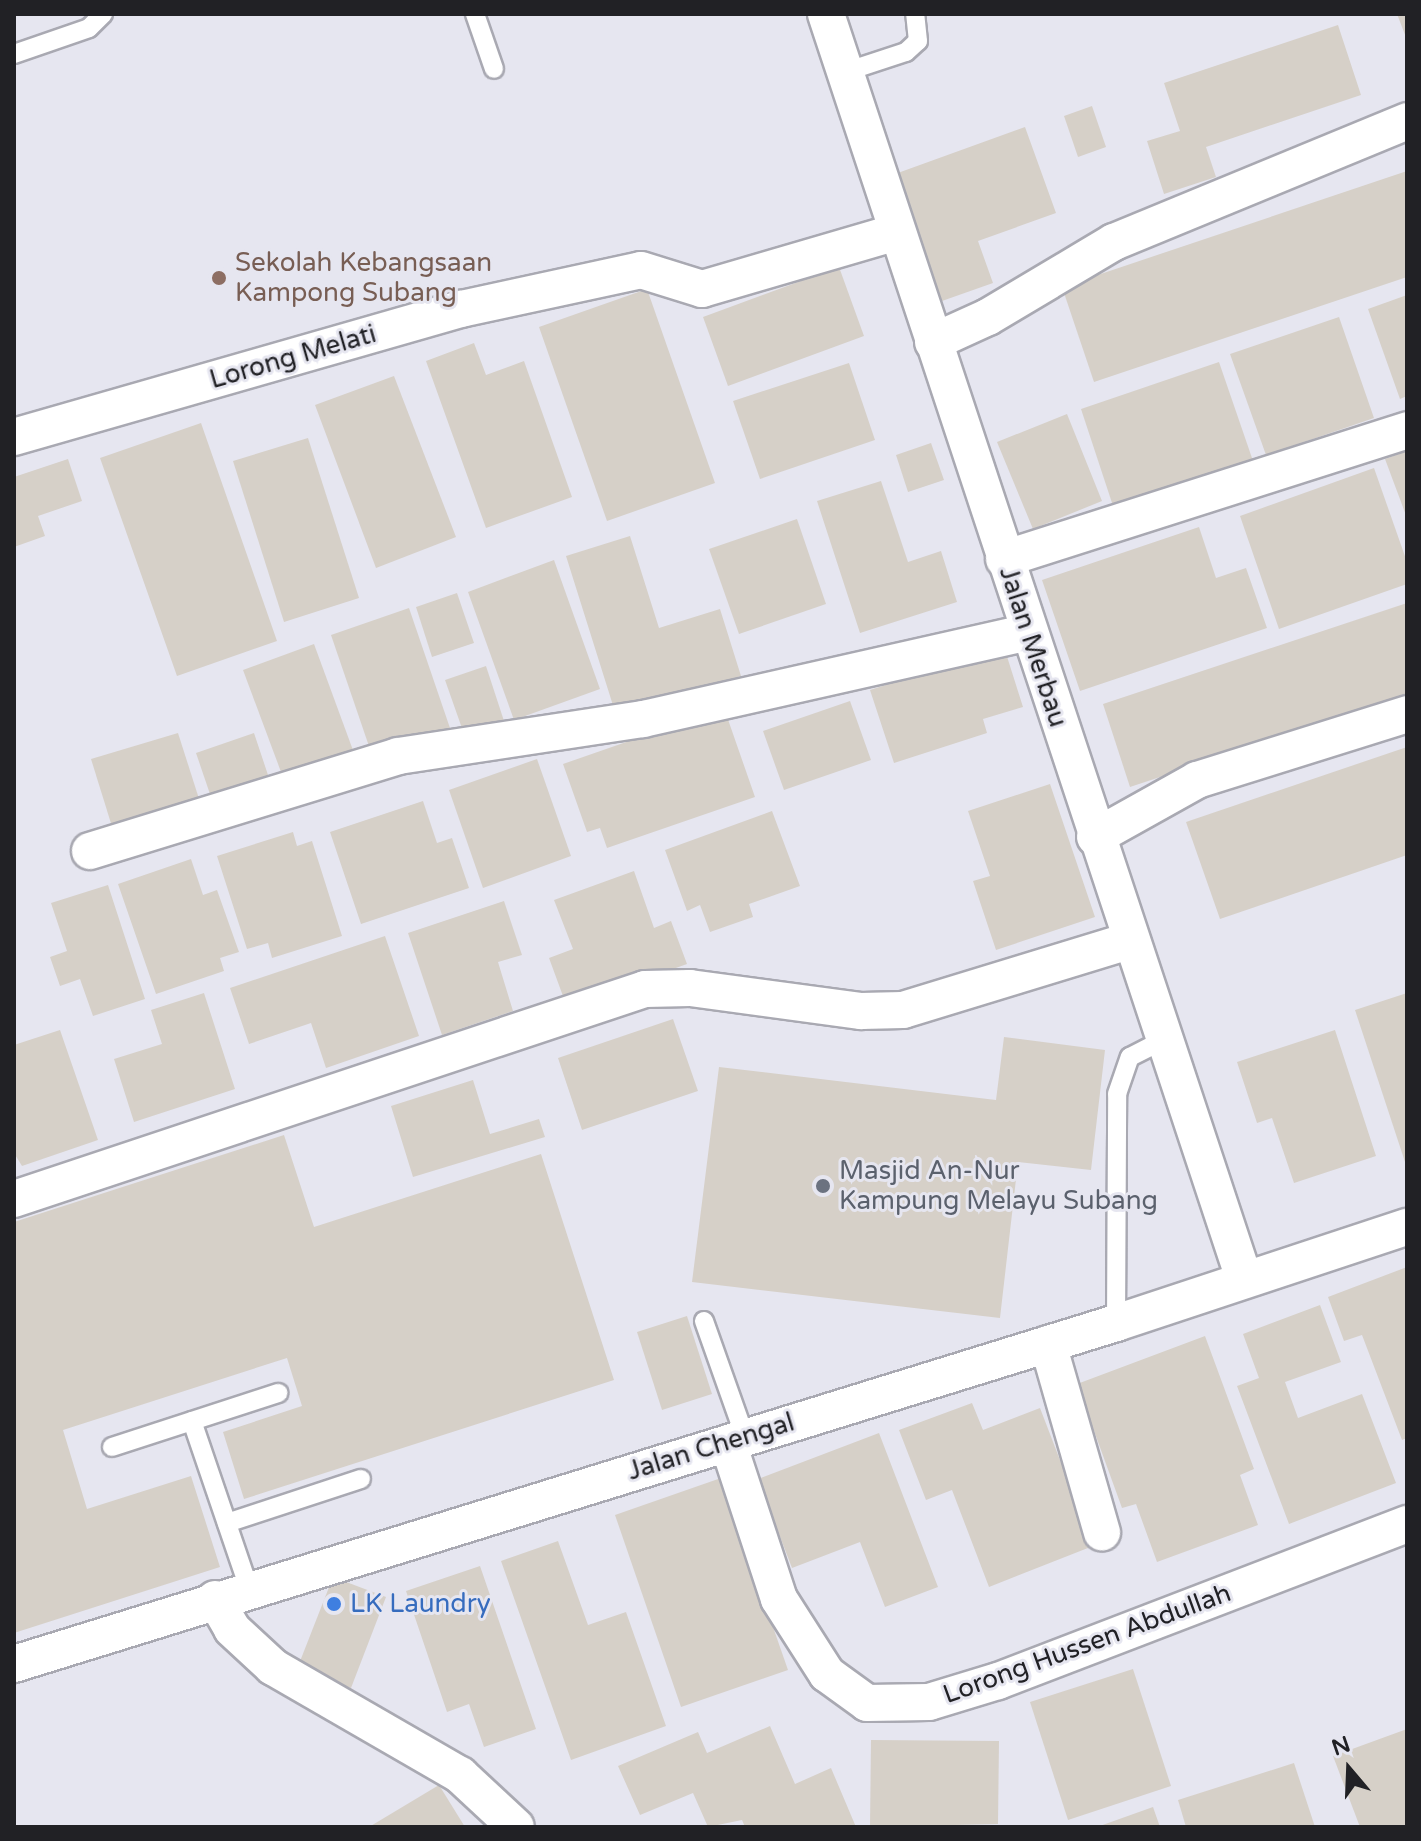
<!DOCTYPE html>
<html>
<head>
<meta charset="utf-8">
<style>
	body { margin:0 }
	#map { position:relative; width:1421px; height:1841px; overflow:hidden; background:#e6e6f0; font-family:"Varela Round",sans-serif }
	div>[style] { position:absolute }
	.building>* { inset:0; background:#d6d0c8 }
	.roads { filter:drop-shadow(2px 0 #a9a9b2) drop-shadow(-2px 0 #a9a9b2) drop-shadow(0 2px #a9a9b2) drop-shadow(0 -2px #a9a9b2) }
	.lane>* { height:18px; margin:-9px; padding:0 9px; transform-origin:9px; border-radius:9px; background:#fff }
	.street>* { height:36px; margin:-18px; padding:0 18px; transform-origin:18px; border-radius:18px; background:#fff }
	.dots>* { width:22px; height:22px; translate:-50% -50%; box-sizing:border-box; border:4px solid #e6e6f0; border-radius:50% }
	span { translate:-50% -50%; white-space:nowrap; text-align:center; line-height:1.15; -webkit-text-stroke:6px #e6e6f0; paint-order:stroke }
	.education-label { font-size:26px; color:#785e54 }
	.left { translate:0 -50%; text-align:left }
	.street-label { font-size:26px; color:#212125 }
	.worship-label { font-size:26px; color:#5b616d }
	.shop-label { font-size:26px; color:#366cbe }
	.frame { position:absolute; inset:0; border:16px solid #212125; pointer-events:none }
	.north { position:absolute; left:1309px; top:1729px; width:80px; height:80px; -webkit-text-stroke:6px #e6e6f0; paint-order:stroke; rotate:341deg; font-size:22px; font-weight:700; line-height:32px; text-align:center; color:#212125 }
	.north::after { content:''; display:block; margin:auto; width:28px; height:36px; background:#212125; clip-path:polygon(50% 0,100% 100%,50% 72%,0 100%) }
</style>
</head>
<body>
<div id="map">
	<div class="building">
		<i style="clip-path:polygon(1397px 14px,1407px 14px,1407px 40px)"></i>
		<i style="clip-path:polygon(1338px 25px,1361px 95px,1206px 147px,1216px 177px,1164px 194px,1147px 141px,1180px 131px,1164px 83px)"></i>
		<i style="clip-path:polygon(1092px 106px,1106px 147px,1078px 157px,1064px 116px)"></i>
		<i style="clip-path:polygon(1025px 127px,1056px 213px,978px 241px,993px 283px,942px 301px,895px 174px)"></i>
		<i style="clip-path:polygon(1407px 171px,1407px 277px,1094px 382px,1062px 287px)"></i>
		<i style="clip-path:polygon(839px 267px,864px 336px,728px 386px,703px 317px)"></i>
		<i style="clip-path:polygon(647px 289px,715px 483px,607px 521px,539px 327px)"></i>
		<i style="clip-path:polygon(1407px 295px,1407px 396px,1400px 399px,1368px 309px)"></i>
		<i style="clip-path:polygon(1339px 317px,1374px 418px,1266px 455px,1230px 354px)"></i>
		<i style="clip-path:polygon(474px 343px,486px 375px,524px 361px,572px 497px,486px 528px,426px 361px)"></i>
		<i style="clip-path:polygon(1219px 362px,1253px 461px,1114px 509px,1081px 409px)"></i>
		<i style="clip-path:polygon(849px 363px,875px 440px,760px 479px,733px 401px)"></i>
		<i style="clip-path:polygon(394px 376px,456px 537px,376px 568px,315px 405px)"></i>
		<i style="clip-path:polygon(1067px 414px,1102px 501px,1033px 529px,997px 442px)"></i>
		<i style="clip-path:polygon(201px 423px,277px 641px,177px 676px,100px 458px)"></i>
		<i style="clip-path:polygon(308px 438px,359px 598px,284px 622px,233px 461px)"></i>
		<i style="clip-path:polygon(931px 443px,944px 480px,908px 492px,896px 455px)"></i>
		<i style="clip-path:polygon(1407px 451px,1407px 518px,1385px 459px)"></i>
		<i style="clip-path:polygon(68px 459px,82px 501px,38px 516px,45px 536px,14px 547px,14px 477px)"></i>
		<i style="clip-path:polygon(1374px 468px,1407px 562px,1407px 584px,1279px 629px,1240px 516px)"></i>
		<i style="clip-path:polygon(881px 481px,908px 562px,941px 551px,957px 602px,860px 633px,817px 501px)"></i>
		<i style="clip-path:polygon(797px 519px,826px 604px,739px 634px,709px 549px)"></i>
		<i style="clip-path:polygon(1199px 527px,1216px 578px,1246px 568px,1267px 628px,1080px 691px,1042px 580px)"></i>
		<i style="clip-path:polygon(630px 536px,659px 628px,720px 609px,741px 676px,616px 715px,566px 556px)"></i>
		<i style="clip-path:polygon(554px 560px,600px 689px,514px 720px,468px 592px)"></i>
		<i style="clip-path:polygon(457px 593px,474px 643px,432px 657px,416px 607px)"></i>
		<i style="clip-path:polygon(1407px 603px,1407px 695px,1130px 787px,1103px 704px)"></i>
		<i style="clip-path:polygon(409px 608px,451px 731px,373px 758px,331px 635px)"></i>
		<i style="clip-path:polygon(314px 644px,354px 753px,284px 780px,243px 670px)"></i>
		<i style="clip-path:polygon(1004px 647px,1023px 707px,983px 719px,987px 733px,894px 763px,870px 690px)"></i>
		<i style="clip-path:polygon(486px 666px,504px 721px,464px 734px,445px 680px)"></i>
		<i style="clip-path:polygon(850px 701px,871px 760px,784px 790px,763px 731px)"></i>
		<i style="clip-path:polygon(724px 708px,755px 797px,607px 848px,600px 828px,587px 832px,563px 764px)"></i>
		<i style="clip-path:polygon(178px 733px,201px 805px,114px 833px,91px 759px)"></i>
		<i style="clip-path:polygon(254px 733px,269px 778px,211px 797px,196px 753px)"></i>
		<i style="clip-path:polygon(1407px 747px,1407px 855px,1220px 919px,1186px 822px)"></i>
		<i style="clip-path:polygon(537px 759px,571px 856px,483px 888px,449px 790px)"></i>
		<i style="clip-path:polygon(1050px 784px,1095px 917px,996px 950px,973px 881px,990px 876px,968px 811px)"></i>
		<i style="clip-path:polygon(423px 801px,437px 843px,452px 838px,469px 888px,361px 924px,330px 832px)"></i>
		<i style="clip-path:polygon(772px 811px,800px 886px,749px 904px,753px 917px,710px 932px,700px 905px,687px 911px,665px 850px)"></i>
		<i style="clip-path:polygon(293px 832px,297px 846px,312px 841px,342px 936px,272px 958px,268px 943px,247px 949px,217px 856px)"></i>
		<i style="clip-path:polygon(191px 859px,203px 895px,217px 890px,239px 952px,220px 958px,224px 971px,156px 994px,118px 884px)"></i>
		<i style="clip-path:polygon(634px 871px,654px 928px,671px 921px,687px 964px,567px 1007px,549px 958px,573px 949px,554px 900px)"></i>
		<i style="clip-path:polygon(108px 885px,145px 999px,93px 1016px,80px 979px,60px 986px,50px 957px,67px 951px,51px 903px)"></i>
		<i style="clip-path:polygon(504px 901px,522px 955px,498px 962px,513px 1011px,442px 1035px,408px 933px)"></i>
		<i style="clip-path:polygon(385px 936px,419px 1036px,326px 1068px,311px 1023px,249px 1044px,230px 988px)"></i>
		<i style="clip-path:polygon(204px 993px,235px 1089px,134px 1122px,114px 1059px,162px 1044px,151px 1010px)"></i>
		<i style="clip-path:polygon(1407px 993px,1407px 1164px,1406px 1165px,1355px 1010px)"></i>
		<i style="clip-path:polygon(673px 1019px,698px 1091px,582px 1130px,558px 1058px)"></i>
		<i style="clip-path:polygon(60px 1030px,98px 1140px,22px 1166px,14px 1153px,14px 1045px)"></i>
		<i style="clip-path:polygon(1335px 1030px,1376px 1156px,1294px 1183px,1272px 1118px,1257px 1123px,1237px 1062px)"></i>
		<i style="clip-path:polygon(1004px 1037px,1105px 1050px,1091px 1170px,1018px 1162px,1000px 1318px,692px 1282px,719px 1067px,996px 1100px)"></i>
		<i style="clip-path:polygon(473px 1080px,490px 1134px,539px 1119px,545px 1137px,413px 1177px,391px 1106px)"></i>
		<i style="clip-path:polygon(284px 1135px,314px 1227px,541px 1154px,614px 1380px,244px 1499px,223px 1432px,302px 1406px,287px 1358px,63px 1430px,87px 1509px,191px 1476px,220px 1567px,14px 1633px,14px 1222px)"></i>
		<i style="clip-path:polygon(1407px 1267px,1407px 1438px,1402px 1440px,1362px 1335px,1344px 1341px,1328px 1297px)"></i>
		<i style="clip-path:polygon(1320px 1305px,1341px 1362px,1285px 1382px,1298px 1418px,1362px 1394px,1396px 1483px,1289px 1524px,1237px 1386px,1259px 1378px,1243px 1334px)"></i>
		<i style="clip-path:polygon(687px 1316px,712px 1394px,662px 1410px,637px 1332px)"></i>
		<i style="clip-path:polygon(1205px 1336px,1254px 1469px,1240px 1475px,1258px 1525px,1157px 1562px,1136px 1504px,1122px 1508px,1077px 1384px)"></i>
		<i style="clip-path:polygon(972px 1403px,983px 1430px,1040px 1408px,1093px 1546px,989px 1587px,952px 1490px,926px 1500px,899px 1430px)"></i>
		<i style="clip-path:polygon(879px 1433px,938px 1587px,885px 1607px,860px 1542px,792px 1568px,758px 1479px)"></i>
		<i style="clip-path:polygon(721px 1478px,788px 1670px,681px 1707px,615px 1515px)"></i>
		<i style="clip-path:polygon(558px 1541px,588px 1625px,626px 1612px,666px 1726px,571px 1760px,501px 1561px)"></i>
		<i style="clip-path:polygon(480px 1566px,536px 1729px,484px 1747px,469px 1704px,447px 1712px,406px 1591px)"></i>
		<i style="clip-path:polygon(333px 1577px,386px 1597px,351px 1688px,297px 1669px)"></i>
		<i style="clip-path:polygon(1133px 1669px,1171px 1786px,1068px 1820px,1030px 1702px)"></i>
		<i style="clip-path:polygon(770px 1726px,795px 1784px,831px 1768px,856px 1827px,745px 1827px,742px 1820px,708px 1827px,693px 1793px,640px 1815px,618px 1766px,698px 1732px,707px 1753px)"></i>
		<i style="clip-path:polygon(1407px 1729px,1407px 1827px,1360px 1827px,1333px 1756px)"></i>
		<i style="clip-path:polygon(871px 1740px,999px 1741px,998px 1824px,870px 1827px)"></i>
		<i style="clip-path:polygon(1294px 1763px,1315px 1827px,1186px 1827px,1178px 1800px)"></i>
		<i style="clip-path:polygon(439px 1785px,465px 1827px,369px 1827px)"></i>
		<i style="clip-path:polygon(1153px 1807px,1160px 1827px,1097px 1827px)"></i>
	</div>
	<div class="roads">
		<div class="lane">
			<i style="left:475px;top:14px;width:58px;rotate:70.9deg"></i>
			<i style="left:14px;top:54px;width:79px;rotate:-19.1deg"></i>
			<i style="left:89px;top:28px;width:20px;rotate:-45deg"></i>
			<i style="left:845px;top:72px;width:64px;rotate:-18.2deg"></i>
			<i style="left:906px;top:52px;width:16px;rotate:-43deg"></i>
			<i style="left:918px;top:41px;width:27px;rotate:-96deg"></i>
			<i style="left:704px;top:1321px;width:123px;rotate:70.5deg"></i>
			<i style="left:1116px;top:1323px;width:229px;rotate:-89.7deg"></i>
			<i style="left:1117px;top:1094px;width:39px;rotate:-71deg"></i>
			<i style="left:1130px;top:1057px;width:35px;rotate:-27deg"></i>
			<i style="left:192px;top:1421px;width:176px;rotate:71.2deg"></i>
			<i style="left:112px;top:1447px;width:175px;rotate:-18deg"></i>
			<i style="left:227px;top:1523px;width:141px;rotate:-18.2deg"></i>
		</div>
		<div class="street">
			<i style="left:826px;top:14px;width:1332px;rotate:71.71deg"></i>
			<i style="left:933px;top:342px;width:60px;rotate:-24.4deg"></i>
			<i style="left:988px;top:317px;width:147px;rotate:-30.8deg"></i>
			<i style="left:1114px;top:242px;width:317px;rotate:-22.4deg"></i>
			<i style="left:14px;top:437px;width:465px;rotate:-16deg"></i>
			<i style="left:461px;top:309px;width:184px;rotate:-12.2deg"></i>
			<i style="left:641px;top:270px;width:64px;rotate:17.3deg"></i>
			<i style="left:702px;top:289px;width:203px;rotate:-16.3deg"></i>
			<i style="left:1004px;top:559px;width:423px;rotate:-17.7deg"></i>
			<i style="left:1095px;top:837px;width:117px;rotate:-29.2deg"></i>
			<i style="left:1197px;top:780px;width:220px;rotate:-17.4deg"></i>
			<i style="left:90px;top:851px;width:322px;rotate:-17.1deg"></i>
			<i style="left:398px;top:756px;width:248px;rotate:-8.6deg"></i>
			<i style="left:643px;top:719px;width:395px;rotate:-12.7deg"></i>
			<i style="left:14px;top:1199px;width:665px;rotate:-18.41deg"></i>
			<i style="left:645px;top:989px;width:45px;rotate:-1.3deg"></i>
			<i style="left:690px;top:988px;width:173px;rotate:7.7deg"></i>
			<i style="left:861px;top:1011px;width:42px;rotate:-1.4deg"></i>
			<i style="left:903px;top:1010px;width:236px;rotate:-17deg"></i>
			<i style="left:1048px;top:1344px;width:196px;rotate:74deg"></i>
			<i style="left:728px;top:1443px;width:164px;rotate:71.9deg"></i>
			<i style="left:779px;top:1599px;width:89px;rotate:57.4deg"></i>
			<i style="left:827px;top:1674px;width:49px;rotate:35.9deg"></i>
			<i style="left:867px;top:1703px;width:62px;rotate:-0.9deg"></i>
			<i style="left:929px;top:1702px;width:72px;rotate:-16.9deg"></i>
			<i style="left:998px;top:1681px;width:438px;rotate:-21deg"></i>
			<i style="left:215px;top:1599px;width:34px;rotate:60deg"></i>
			<i style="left:232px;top:1629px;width:56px;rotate:42.8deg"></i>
			<i style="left:273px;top:1667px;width:216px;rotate:30deg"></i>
			<i style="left:460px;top:1775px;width:76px;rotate:42.9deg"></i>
			<i style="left:14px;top:1664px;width:1154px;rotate:-17.19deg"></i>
			<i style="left:1116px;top:1323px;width:306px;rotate:-18.3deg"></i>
		</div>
	</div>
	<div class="dots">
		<i style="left:219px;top:278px;background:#8d6e63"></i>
		<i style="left:823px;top:1186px;background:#6b7280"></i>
		<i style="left:334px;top:1604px;background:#3f7fe0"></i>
	</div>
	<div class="education-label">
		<span class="left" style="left:235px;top:278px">Sekolah Kebangsaan<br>Kampong Subang</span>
	</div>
	<div class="street-label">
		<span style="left:293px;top:357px;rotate:-16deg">Lorong Melati</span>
		<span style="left:1033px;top:647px;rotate:72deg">Jalan Merbau</span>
		<span style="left:711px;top:1447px;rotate:-17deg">Jalan Chengal</span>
		<span style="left:1087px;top:1644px;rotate:-20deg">Lorong Hussen Abdullah</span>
	</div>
	<div class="worship-label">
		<span class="left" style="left:839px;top:1186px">Masjid An-Nur<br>Kampung Melayu Subang</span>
	</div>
	<div class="shop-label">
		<span class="left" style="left:350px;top:1604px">LK Laundry</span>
	</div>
	<div class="frame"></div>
	<div class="north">N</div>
</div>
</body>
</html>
